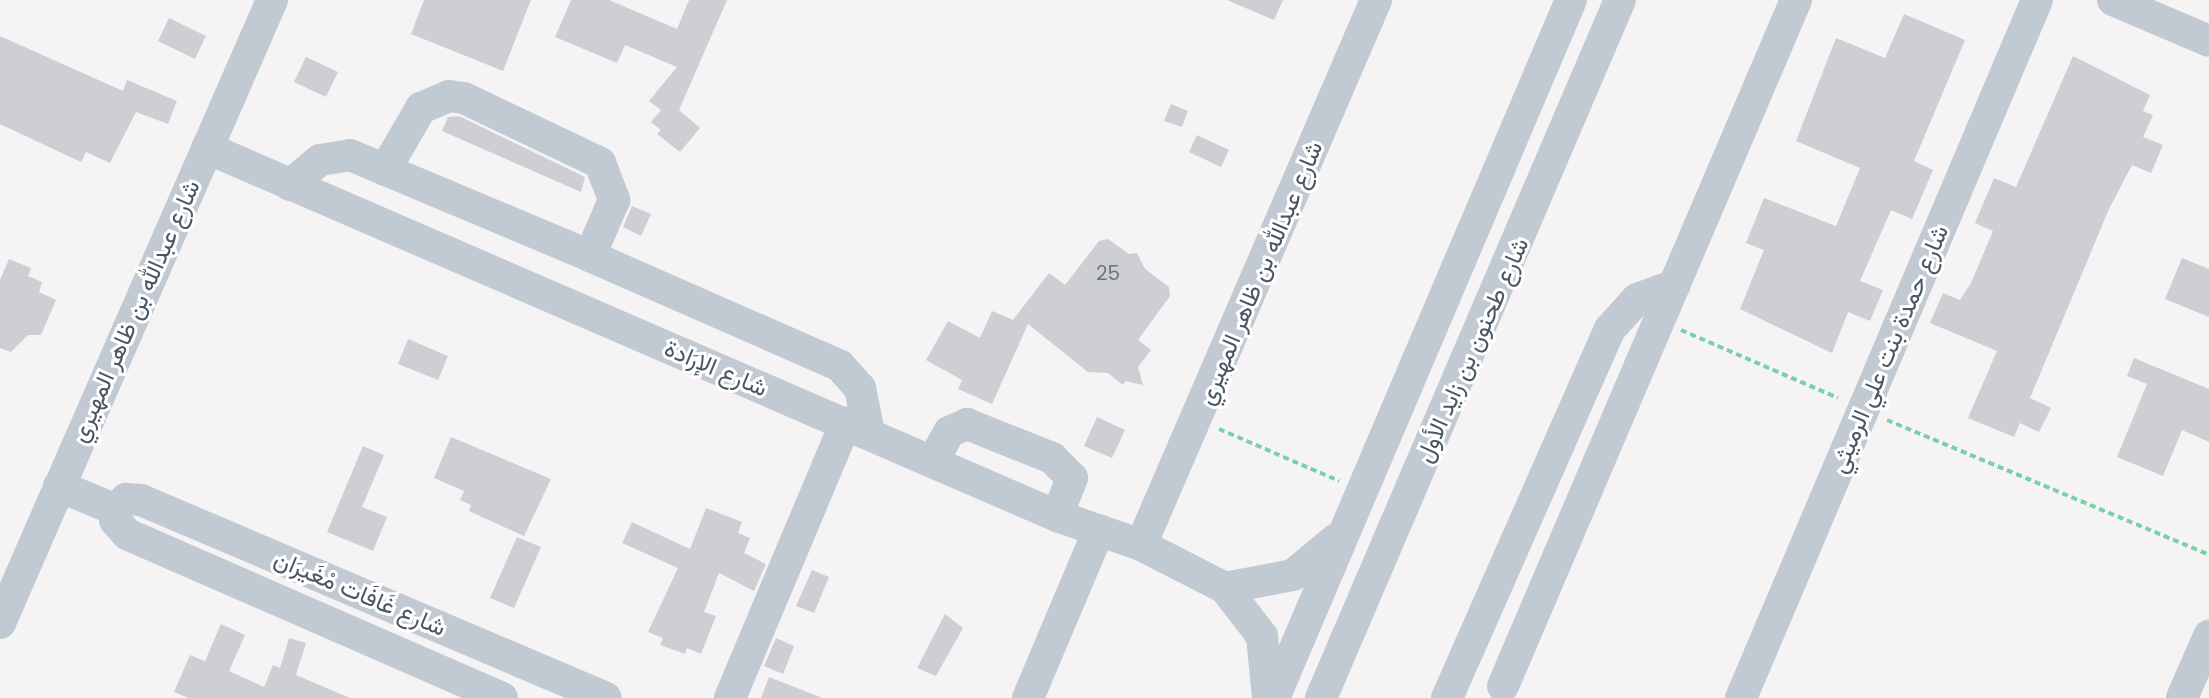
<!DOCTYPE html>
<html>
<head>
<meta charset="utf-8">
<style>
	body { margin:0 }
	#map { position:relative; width:2209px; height:698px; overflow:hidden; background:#f5f3f3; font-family:Poppins,Vazirmatn,sans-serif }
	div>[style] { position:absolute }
	.building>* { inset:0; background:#cdcfd5 }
	.path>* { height:4px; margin-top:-2px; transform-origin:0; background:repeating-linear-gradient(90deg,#7ad0a6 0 6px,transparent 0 10px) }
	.minor>* { height:32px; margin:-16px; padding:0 16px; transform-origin:16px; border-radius:16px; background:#c1cad2 }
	span { translate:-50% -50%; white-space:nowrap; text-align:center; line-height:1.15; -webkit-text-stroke:6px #fff; paint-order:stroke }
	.number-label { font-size:20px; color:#6b747e }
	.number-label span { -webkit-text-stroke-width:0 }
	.street-label { font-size:24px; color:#4a5661 }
</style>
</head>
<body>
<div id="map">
	<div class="building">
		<i style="clip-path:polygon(424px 0,531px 0,503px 71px,411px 34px)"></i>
		<i style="clip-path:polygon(571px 0,609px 0,677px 29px,689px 0,727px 0,679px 110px,700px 128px,680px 152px,657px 134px,661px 130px,651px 122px,661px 110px,649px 101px,677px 67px,625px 45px,617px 63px,555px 37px)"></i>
		<i style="clip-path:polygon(1227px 0,1283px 0,1274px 20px)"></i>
		<i style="clip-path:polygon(1904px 14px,1965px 40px,1914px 161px,1933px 170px,1912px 219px,1891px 210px,1860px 281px,1883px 290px,1870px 321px,1848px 312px,1832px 353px,1740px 309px,1764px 250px,1746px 243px,1764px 198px,1836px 226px,1860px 168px,1796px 141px,1836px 38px,1885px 58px)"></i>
		<i style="clip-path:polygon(169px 18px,206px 36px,195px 59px,158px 41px)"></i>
		<i style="clip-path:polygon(0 36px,123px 91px,127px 80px,177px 101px,168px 124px,136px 112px,110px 163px,86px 152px,81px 162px,0 124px)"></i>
		<i style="clip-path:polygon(2073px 56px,2150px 95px,2143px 111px,2153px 115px,2143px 137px,2163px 145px,2151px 173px,2132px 165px,2109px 209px,2030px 398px,2051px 408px,2039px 432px,2020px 423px,2014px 437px,1968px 418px,1997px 351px,1930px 323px,1943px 293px,1960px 300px,1971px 283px,1993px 231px,1975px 223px,1994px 178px,2016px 187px)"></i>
		<i style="clip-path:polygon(306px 57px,338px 72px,326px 97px,294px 82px)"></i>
		<i style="clip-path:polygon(1171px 104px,1188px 111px,1182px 127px,1164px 121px)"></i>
		<i style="clip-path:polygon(459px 116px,585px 177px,581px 192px,442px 131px,448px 117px)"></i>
		<i style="clip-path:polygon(1197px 135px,1229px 150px,1221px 167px,1189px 152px)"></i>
		<i style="clip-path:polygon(632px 206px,651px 214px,641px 236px,623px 227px)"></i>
		<i style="clip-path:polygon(1108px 239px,1129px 254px,1137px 253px,1145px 269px,1169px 287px,1170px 296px,1138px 340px,1151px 350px,1138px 367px,1143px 385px,1126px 381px,1123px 385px,1108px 373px,1088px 372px,1028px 324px,992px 404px,958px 389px,962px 380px,926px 360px,948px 321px,980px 338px,992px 311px,1013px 320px,1049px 273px,1065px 285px,1099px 241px)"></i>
		<i style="clip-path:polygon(2182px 258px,2209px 269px,2209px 317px,2165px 299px)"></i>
		<i style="clip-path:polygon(9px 259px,31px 268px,28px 276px,42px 282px,39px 292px,56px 300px,41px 335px,28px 335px,11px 352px,0 348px,0 280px)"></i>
		<i style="clip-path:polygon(408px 339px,448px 356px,438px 380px,398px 364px)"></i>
		<i style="clip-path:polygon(2134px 358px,2209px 389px,2209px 442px,2182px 430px,2163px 476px,2117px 457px,2147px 384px,2127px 376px)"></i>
		<i style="clip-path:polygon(1097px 417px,1125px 430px,1112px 458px,1084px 446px)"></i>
		<i style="clip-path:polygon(451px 437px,551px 479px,524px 536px,469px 511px,471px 505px,460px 500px,464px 491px,434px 478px)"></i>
		<i style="clip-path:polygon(363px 446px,384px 455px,362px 507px,387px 517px,373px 551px,327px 532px)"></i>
		<i style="clip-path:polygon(706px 508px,742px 522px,738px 533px,750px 538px,744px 553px,766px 564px,754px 591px,719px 573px,704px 612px,716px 616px,701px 654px,687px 648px,685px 654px,660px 645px,663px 638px,648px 632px,678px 568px,622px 543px,632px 522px,690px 549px)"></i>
		<i style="clip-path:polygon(517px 537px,541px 547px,514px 608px,490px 598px)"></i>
		<i style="clip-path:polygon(812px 570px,829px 577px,814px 613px,796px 606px)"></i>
		<i style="clip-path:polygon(945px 614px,963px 628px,936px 676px,917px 668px)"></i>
		<i style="clip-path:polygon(221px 624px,245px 635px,229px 671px,264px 687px,273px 665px,280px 668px,289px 638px,306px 643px,296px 675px,350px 698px,189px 698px,174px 692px,190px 655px,205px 661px)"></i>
		<i style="clip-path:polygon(776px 638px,794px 646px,783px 674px,764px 666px)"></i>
		<i style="clip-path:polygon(769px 677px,820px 697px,820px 698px,761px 698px)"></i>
	</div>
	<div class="path">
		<i style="left:1681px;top:330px;width:171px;rotate:23.4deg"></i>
		<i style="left:1887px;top:420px;width:349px;rotate:22.7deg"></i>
		<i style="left:1219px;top:429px;width:131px;rotate:23.4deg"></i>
	</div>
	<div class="minor">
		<i style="left:2113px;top:0;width:104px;rotate:23.1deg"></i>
		<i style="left:207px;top:148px;width:926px;rotate:23.41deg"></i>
		<i style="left:1057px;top:516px;width:89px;rotate:19deg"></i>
		<i style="left:1141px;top:545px;width:94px;rotate:27.1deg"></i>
		<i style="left:1225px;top:588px;width:61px;rotate:52.4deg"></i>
		<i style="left:1262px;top:636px;width:62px;rotate:84.5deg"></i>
		<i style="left:385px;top:170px;width:72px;rotate:-59.9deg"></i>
		<i style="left:421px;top:108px;width:30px;rotate:-23deg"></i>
		<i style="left:449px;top:96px;width:15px;rotate:8deg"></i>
		<i style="left:464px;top:98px;width:151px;rotate:25.5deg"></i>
		<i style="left:600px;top:163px;width:40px;rotate:69deg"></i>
		<i style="left:614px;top:200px;width:61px;rotate:113.2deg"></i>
		<i style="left:290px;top:185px;width:39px;rotate:-40deg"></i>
		<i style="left:320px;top:160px;width:30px;rotate:-9deg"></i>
		<i style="left:350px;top:155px;width:260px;rotate:22.8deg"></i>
		<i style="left:590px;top:256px;width:273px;rotate:23.7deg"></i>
		<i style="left:840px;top:366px;width:30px;rotate:48deg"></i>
		<i style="left:860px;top:388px;width:46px;rotate:78.7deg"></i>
		<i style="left:933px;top:461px;width:33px;rotate:-61deg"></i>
		<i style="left:949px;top:432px;width:20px;rotate:-24deg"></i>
		<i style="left:967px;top:424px;width:92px;rotate:21.8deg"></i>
		<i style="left:1052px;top:458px;width:28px;rotate:45deg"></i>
		<i style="left:1072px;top:478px;width:41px;rotate:111.5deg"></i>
		<i style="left:59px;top:486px;width:62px;rotate:22.8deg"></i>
		<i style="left:1141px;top:545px;width:594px;rotate:-66.67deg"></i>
		<i style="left:1225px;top:588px;width:69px;rotate:-10.8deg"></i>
		<i style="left:1293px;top:575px;width:55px;rotate:-39.8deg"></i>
		<i style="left:0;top:623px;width:680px;rotate:-66.41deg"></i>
		<i style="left:1503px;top:686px;width:746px;rotate:-66.87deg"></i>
		<i style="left:502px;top:698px;width:409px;rotate:-156.4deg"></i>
		<i style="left:127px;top:534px;width:18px;rotate:-131deg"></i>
		<i style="left:115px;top:520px;width:10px;rotate:-84deg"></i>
		<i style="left:116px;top:510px;width:15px;rotate:-48deg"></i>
		<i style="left:126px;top:499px;width:15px;rotate:4deg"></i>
		<i style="left:141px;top:500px;width:505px;rotate:23.06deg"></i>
		<i style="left:730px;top:698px;width:299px;rotate:-67.2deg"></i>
		<i style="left:1028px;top:698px;width:182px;rotate:-67.1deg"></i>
		<i style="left:1274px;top:698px;width:759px;rotate:-66.95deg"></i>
		<i style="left:1321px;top:698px;width:759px;rotate:-66.81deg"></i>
		<i style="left:1447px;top:698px;width:403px;rotate:-66.2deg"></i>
		<i style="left:1610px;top:329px;width:40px;rotate:-48deg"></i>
		<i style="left:1637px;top:299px;width:40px;rotate:-20.2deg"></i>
		<i style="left:1741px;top:698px;width:758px;rotate:-67.02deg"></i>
		<i style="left:2182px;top:698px;width:68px;rotate:-66.5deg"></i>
	</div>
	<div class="number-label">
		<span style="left:1108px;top:273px">25</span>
	</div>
	<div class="street-label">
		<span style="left:1260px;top:273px;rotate:-67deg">شارع عبدالله بن ظاهر المهيري</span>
		<span style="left:135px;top:311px;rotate:-66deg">شارع عبدالله بن ظاهر المهيري</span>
		<span style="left:1889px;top:349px;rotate:-67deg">شارع حمدة بنت علي الرميثي</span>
		<span style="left:1472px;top:350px;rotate:-66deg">شارع طحنون بن زايد الأول</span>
		<span style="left:716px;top:368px;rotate:23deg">شارع الإرَادة</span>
		<span style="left:360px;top:593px;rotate:23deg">شارع غَافَات مْغَيرَان</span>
	</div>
</div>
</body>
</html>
